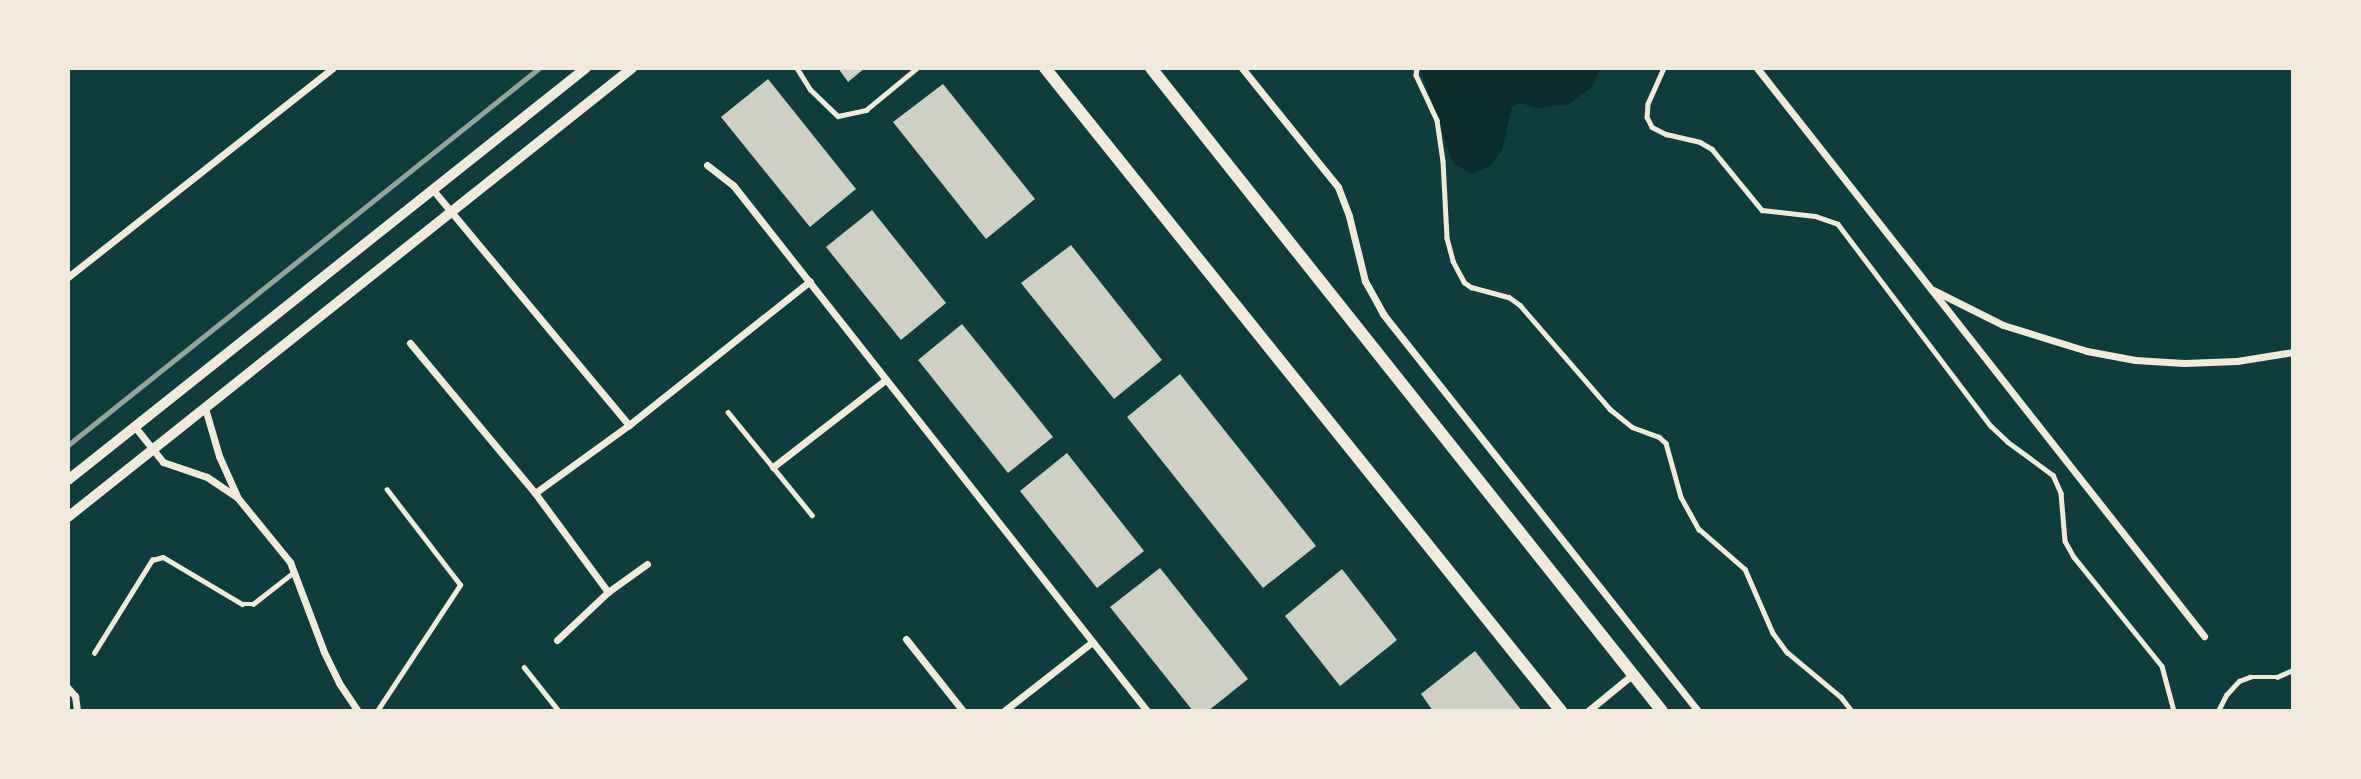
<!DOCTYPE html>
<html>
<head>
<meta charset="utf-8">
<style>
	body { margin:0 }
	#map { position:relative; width:2361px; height:779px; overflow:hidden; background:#0f3d3e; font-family:Commissioner,sans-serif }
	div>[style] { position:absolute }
	.water>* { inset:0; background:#0a2a2b }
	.building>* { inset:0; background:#cfcfc3 }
	.service>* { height:4.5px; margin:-2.25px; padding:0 2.25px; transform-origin:2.25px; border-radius:2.25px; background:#f1e9da }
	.minor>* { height:7px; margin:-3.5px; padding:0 3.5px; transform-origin:3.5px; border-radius:3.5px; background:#f1e9da }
	.tertiary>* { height:10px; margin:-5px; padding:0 5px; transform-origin:5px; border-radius:5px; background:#f1e9da }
	.secondary>* { height:12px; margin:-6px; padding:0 6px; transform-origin:6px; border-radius:6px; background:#f1e9da }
	.rail>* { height:5px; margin:-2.5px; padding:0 2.5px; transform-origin:2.5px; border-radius:2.5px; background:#97a49c }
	span { translate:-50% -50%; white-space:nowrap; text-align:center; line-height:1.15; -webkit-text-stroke:6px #f1e9da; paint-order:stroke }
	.frame { position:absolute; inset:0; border:70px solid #f1e9da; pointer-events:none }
</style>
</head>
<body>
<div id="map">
	<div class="water">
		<i style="clip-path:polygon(1420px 68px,1600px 68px,1593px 86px,1569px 104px,1539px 108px,1519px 103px,1512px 107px,1502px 150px,1490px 166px,1472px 174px,1453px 163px)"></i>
	</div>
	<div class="building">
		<i style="clip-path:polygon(838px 68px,865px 68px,848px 82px)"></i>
		<i style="clip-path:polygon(768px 79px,856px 189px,810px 227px,721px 117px)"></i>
		<i style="clip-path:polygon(943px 84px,1035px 199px,986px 239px,893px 122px)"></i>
		<i style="clip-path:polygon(872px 210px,946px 303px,901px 340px,826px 247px)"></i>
		<i style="clip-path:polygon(1071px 245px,1162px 360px,1114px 399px,1021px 283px)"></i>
		<i style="clip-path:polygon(962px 324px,1053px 437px,1008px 473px,918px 360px)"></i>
		<i style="clip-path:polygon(1180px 374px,1316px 546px,1263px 588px,1127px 417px)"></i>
		<i style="clip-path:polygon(1067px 453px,1144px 551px,1097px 588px,1020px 491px)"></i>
		<i style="clip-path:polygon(1160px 568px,1248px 679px,1208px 711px,1193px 711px,1110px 607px)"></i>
		<i style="clip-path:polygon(1342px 569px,1397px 640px,1340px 686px,1285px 616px)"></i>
		<i style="clip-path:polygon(1475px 651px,1522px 711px,1433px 711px,1421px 694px)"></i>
	</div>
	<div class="service">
		<i style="left:797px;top:68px;width:25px;rotate:58deg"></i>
		<i style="left:810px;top:89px;width:39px;rotate:44deg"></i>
		<i style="left:838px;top:116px;width:29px;rotate:-12deg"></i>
		<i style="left:866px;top:110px;width:66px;rotate:-39.5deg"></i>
		<i style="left:1417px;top:68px;width:7px;rotate:98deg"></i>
		<i style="left:1416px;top:75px;width:50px;rotate:65deg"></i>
		<i style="left:1437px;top:120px;width:41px;rotate:81.7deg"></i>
		<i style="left:1443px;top:161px;width:77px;rotate:87deg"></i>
		<i style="left:1447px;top:238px;width:24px;rotate:75deg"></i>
		<i style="left:1453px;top:261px;width:24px;rotate:62deg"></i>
		<i style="left:1464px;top:282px;width:9px;rotate:36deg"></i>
		<i style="left:1471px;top:287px;width:39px;rotate:15deg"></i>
		<i style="left:1509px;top:297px;width:14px;rotate:36deg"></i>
		<i style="left:1520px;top:305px;width:138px;rotate:49.1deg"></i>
		<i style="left:1610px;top:409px;width:28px;rotate:39deg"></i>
		<i style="left:1632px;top:427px;width:29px;rotate:20deg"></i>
		<i style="left:1659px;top:437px;width:9px;rotate:41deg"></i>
		<i style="left:1666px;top:443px;width:56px;rotate:74.5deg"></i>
		<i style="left:1681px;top:497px;width:37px;rotate:61deg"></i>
		<i style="left:1699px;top:529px;width:61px;rotate:41deg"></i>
		<i style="left:1745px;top:569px;width:70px;rotate:66.4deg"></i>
		<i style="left:1773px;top:633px;width:24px;rotate:54deg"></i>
		<i style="left:1787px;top:652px;width:70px;rotate:39.8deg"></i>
		<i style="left:1841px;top:697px;width:18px;rotate:52deg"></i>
		<i style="left:1664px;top:68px;width:39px;rotate:114deg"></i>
		<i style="left:1648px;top:104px;width:13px;rotate:94deg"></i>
		<i style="left:1647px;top:117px;width:11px;rotate:63deg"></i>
		<i style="left:1652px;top:127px;width:16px;rotate:27deg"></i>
		<i style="left:1666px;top:134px;width:35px;rotate:13deg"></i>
		<i style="left:1700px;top:142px;width:14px;rotate:30deg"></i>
		<i style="left:1712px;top:149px;width:79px;rotate:50.7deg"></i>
		<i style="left:1762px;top:210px;width:53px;rotate:6.5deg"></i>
		<i style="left:1815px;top:216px;width:24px;rotate:19deg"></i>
		<i style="left:1838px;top:224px;width:253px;rotate:52.9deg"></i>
		<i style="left:1991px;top:426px;width:23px;rotate:43deg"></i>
		<i style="left:2008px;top:442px;width:56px;rotate:36.3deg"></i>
		<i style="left:2053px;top:475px;width:20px;rotate:66deg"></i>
		<i style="left:2061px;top:493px;width:48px;rotate:85.2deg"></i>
		<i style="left:2065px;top:541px;width:18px;rotate:61deg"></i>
		<i style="left:2074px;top:557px;width:140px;rotate:51.1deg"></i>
		<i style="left:2162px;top:666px;width:47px;rotate:75.1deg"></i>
		<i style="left:728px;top:412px;width:133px;rotate:50.8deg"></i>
		<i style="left:94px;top:653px;width:110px;rotate:-58.1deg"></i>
		<i style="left:152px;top:560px;width:11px;rotate:-15deg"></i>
		<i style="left:163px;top:557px;width:92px;rotate:30.7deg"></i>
		<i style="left:242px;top:604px;width:11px"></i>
		<i style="left:253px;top:604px;width:52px;rotate:-38deg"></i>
		<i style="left:524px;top:667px;width:56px;rotate:51.5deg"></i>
		<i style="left:377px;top:711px;width:151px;rotate:-56.6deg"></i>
		<i style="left:460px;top:585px;width:120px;rotate:-127.5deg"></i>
		<i style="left:2218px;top:711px;width:18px;rotate:-63deg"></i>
		<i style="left:2226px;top:695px;width:19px;rotate:-47deg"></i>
		<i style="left:2239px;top:681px;width:12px;rotate:-20deg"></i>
		<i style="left:2250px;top:677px;width:27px"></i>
		<i style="left:2277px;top:677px;width:17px;rotate:-24deg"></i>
	</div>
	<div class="minor">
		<i style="left:1242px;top:68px;width:153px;rotate:51.1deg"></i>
		<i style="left:1338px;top:187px;width:31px;rotate:69deg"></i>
		<i style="left:1349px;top:216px;width:67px;rotate:76.2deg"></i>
		<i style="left:1365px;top:281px;width:38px;rotate:61deg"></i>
		<i style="left:1383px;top:314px;width:507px;rotate:51.57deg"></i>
		<i style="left:1757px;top:68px;width:723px;rotate:51.8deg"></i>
		<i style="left:707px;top:165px;width:33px;rotate:38deg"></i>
		<i style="left:733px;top:185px;width:669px;rotate:51.79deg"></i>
		<i style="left:433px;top:190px;width:306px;rotate:50.2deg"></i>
		<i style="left:68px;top:277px;width:337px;rotate:-38.3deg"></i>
		<i style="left:1933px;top:290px;width:78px;rotate:26.6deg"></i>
		<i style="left:2003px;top:325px;width:88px;rotate:17.2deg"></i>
		<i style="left:2087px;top:351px;width:49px;rotate:10.6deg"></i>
		<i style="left:2135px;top:360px;width:49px;rotate:3.5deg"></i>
		<i style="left:2184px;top:363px;width:53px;rotate:-2.2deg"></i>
		<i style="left:2237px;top:361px;width:57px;rotate:-9.1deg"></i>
		<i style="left:410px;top:343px;width:195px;rotate:50.2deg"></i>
		<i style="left:535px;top:493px;width:123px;rotate:53.6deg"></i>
		<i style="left:205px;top:408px;width:50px;rotate:73.7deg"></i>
		<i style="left:219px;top:456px;width:44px;rotate:65.8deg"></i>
		<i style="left:135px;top:427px;width:45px;rotate:51.3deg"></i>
		<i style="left:163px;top:462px;width:46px;rotate:18.8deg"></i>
		<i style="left:207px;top:477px;width:36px;rotate:34deg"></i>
		<i style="left:237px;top:497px;width:84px;rotate:50.8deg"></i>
		<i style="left:290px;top:562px;width:96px;rotate:69.3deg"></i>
		<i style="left:324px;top:652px;width:34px;rotate:64deg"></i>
		<i style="left:339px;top:683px;width:34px;rotate:56deg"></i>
		<i style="left:773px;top:467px;width:142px;rotate:-37.8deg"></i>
		<i style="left:535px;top:493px;width:116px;rotate:-35.9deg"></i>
		<i style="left:629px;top:425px;width:231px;rotate:-38.5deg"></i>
		<i style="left:906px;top:639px;width:92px;rotate:51.6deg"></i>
		<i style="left:557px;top:640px;width:70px;rotate:-43.3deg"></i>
		<i style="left:608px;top:592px;width:48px;rotate:-35.7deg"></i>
		<i style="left:68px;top:688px;width:11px;rotate:49deg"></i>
		<i style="left:75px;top:696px;width:15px;rotate:82deg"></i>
		<i style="left:1004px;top:711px;width:112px;rotate:-38.1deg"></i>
		<i style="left:1588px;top:711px;width:58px;rotate:-39.4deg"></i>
	</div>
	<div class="tertiary">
		<i style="left:68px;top:480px;width:662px;rotate:-38.5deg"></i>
		<i style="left:68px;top:517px;width:721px;rotate:-38.52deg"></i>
	</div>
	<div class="secondary">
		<i style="left:1045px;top:68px;width:824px;rotate:51.25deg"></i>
		<i style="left:1151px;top:68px;width:821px;rotate:51.53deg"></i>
	</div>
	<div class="rail">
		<i style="left:68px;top:445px;width:603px;rotate:-38.67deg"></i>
	</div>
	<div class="frame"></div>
</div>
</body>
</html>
